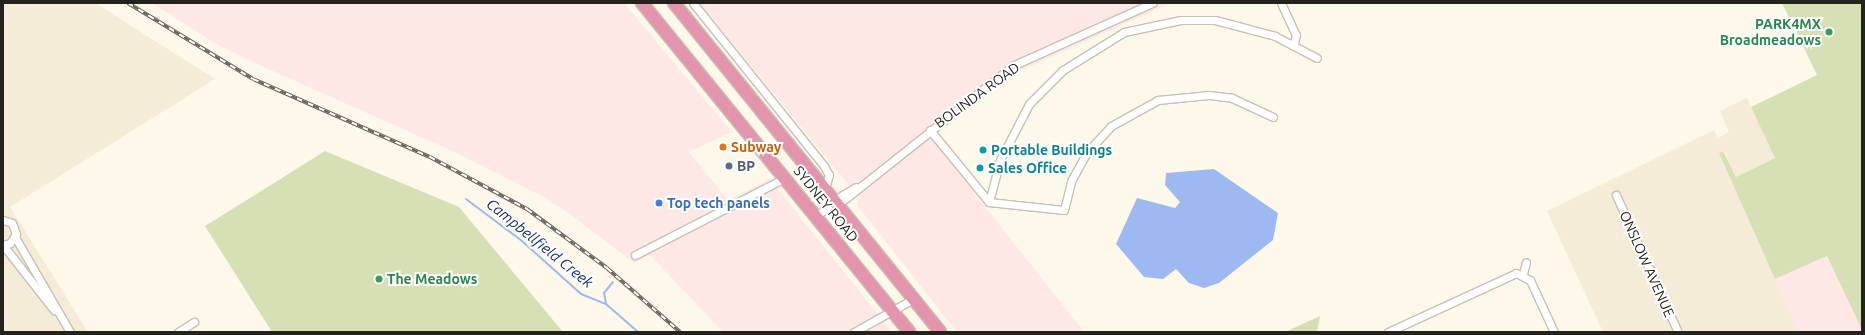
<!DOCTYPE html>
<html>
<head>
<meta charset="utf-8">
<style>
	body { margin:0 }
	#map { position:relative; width:1865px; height:335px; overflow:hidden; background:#fdf8ea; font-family:Ubuntu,sans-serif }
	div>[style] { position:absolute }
	.built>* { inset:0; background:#f5ecd8 }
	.industrial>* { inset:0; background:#fee8e6 }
	.green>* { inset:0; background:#d7dfb5 }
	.water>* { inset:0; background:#9eb9f1 }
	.stream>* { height:2px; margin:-1px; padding:0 1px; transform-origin:1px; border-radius:1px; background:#9eb9f1 }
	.roads { filter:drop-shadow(1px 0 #c6c1b4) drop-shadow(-1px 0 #c6c1b4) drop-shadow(0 1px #c6c1b4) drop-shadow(0 -1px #c6c1b4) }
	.minor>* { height:7px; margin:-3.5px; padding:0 3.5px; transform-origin:3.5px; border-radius:3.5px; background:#fff }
	.trunk>* { height:12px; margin:-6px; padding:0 6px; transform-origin:6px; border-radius:6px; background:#e494ac }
	.rail>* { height:3.5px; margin-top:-1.75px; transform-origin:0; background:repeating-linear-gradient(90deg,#fff 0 6px,#66635c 0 12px); box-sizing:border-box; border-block:1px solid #66635c }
	.dots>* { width:11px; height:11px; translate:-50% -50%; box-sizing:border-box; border:2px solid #fff; border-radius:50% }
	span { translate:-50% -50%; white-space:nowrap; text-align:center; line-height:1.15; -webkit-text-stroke:4px #fff; paint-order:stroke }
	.leisure-label { font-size:14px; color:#27864d; font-weight:700 }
	.right { translate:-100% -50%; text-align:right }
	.left { translate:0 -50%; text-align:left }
	.street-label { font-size:14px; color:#24221d }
	.food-label { font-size:14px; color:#c56008; font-weight:700 }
	.culture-label { font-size:14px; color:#0d838f; font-weight:700 }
	.service-label { font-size:14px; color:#4e5e75; font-weight:700 }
	.shop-label { font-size:14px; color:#366cbe; font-weight:700 }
	.water-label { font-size:15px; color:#173171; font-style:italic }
	.frame { position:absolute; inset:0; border:4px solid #24221d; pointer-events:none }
</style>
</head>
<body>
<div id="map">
	<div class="built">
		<i style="clip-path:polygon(3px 3px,95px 3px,215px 79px,10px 207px,88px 332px,3px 332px)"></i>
		<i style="clip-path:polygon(1747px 98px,1775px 158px,1736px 177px,1724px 151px,1719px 153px,1799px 332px,1603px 332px,1547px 211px,1714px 130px,1718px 138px,1729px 132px,1720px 111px)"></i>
	</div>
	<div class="industrial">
		<i style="clip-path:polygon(152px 3px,624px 3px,732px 132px,689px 152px,728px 200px,770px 179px,892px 332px,723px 332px,650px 255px,634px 263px,565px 210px,536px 193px,461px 155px,262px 66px,218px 45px)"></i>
		<i style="clip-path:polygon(699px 3px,1171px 3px,1009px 76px,931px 138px,1084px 332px,957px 332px,857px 205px,859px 197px)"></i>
		<i style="clip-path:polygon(1827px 256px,1862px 330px,1862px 332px,1799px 332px,1775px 279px)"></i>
	</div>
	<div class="green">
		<i style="clip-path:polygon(1782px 3px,1862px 3px,1862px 330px,1827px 256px,1775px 279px,1719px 153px,1723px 151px,1736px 177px,1775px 158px,1751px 107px,1817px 75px)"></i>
		<i style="clip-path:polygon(325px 151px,459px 207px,563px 332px,272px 332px,205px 226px)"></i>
		<i style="clip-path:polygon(1320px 316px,1317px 332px,1285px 332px)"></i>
	</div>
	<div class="water">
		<i style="clip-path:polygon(1214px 169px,1278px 213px,1273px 240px,1219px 283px,1204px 288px,1189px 283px,1176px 269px,1163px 279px,1144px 277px,1116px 244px,1137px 198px,1175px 208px,1180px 202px,1165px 185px,1166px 173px)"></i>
	</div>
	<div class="stream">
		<i style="left:466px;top:199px;width:70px;rotate:36.9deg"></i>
		<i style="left:522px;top:241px;width:79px;rotate:41.9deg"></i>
		<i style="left:581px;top:294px;width:27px;rotate:22deg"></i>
		<i style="left:606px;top:304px;width:43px;rotate:41.2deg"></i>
		<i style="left:606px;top:303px;width:10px;rotate:-101deg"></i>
		<i style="left:604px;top:293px;width:14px;rotate:-51deg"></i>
	</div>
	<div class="roads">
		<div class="minor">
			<i style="left:693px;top:3px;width:209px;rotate:51.2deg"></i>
			<i style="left:824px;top:166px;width:10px;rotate:61deg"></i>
			<i style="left:829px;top:175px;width:14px;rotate:107deg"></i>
			<i style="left:1281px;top:3px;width:35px;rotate:65deg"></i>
			<i style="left:1296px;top:35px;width:11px;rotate:105deg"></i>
			<i style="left:930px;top:130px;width:93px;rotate:50.7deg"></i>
			<i style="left:1616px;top:195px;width:150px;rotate:65.7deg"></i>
			<i style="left:831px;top:202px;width:29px;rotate:-31deg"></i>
			<i style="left:989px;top:202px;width:43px;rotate:-75.3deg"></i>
			<i style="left:1000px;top:160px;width:63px;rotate:-62.6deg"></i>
			<i style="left:1029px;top:104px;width:48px;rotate:-45deg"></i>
			<i style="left:1063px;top:70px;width:72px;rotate:-31.9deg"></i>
			<i style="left:1124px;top:32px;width:58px;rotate:-11.9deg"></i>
			<i style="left:1181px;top:20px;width:34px"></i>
			<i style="left:1215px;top:20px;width:62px;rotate:14.9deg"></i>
			<i style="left:1275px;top:36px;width:47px;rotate:27.6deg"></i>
			<i style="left:989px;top:202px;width:75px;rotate:6.1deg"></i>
			<i style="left:1064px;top:210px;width:30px;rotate:-76deg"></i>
			<i style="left:1071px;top:181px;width:33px;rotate:-61deg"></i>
			<i style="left:1087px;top:152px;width:35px;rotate:-47deg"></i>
			<i style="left:1111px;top:126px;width:54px;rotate:-29deg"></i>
			<i style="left:1158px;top:100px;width:51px;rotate:-5.6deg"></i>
			<i style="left:1209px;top:95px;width:23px;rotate:7deg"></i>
			<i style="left:1232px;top:98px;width:45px;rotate:24.9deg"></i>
			<i style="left:816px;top:215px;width:33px;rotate:-29deg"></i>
			<i style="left:845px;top:199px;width:213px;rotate:-38.5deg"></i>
			<i style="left:1012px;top:66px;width:154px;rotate:-24.2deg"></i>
			<i style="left:3px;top:220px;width:9px;rotate:18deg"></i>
			<i style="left:12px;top:223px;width:12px;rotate:70deg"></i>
			<i style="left:16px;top:234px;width:11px;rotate:124deg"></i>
			<i style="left:10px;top:243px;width:7px;rotate:164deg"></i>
			<i style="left:15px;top:237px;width:110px;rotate:59.9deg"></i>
			<i style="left:3px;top:245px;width:83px;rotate:51.9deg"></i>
			<i style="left:635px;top:255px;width:169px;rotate:-27.2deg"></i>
			<i style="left:1523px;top:274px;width:12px;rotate:-76deg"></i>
			<i style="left:178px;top:332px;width:19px;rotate:-32deg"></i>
			<i style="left:854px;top:332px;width:68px;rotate:-29.2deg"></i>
			<i style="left:1388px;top:332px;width:141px;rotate:-24.7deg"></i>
			<i style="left:1516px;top:273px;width:16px;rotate:27deg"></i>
			<i style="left:1530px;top:280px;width:57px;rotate:65.2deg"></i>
		</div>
		<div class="trunk">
			<i style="left:642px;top:3px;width:424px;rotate:50.9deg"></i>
			<i style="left:674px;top:3px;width:423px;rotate:51deg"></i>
		</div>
	</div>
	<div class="rail">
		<i style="left:128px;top:3px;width:146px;rotate:31.3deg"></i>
		<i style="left:253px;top:79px;width:193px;rotate:23.8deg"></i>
		<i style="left:430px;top:157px;width:110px;rotate:28.2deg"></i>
		<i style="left:527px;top:209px;width:99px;rotate:36.4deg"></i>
		<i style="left:607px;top:268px;width:97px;rotate:41.2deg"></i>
	</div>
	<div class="dots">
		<i style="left:1829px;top:32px;background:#2e9e5b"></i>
		<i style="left:723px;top:147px;background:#e8710a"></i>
		<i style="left:983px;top:150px;background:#0f9aa8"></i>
		<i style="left:729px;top:166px;background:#5c6f8a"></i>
		<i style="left:980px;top:168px;background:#0f9aa8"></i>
		<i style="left:659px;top:203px;background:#3f7fe0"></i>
		<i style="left:379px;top:279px;background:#2e9e5b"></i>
	</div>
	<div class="leisure-label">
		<span class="right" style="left:1821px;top:32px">PARK4MX<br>Broadmeadows</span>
		<span class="left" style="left:387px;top:279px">The Meadows</span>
	</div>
	<div class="street-label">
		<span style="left:977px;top:95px;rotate:-36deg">BOLINDA ROAD</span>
		<span style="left:826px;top:204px;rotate:51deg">SYDNEY ROAD</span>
		<span style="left:1647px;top:264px;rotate:66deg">ONSLOW AVENUE</span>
	</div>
	<div class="food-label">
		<span class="left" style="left:731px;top:147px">Subway</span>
	</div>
	<div class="culture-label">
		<span class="left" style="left:991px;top:150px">Portable Buildings</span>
		<span class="left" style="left:988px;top:168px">Sales Office</span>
	</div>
	<div class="service-label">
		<span class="left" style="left:737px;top:166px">BP</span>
	</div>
	<div class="shop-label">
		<span class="left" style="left:667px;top:203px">Top tech panels</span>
	</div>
	<div class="water-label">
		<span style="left:540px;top:243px;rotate:39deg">Campbellfield Creek</span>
	</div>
	<div class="frame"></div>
</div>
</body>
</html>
